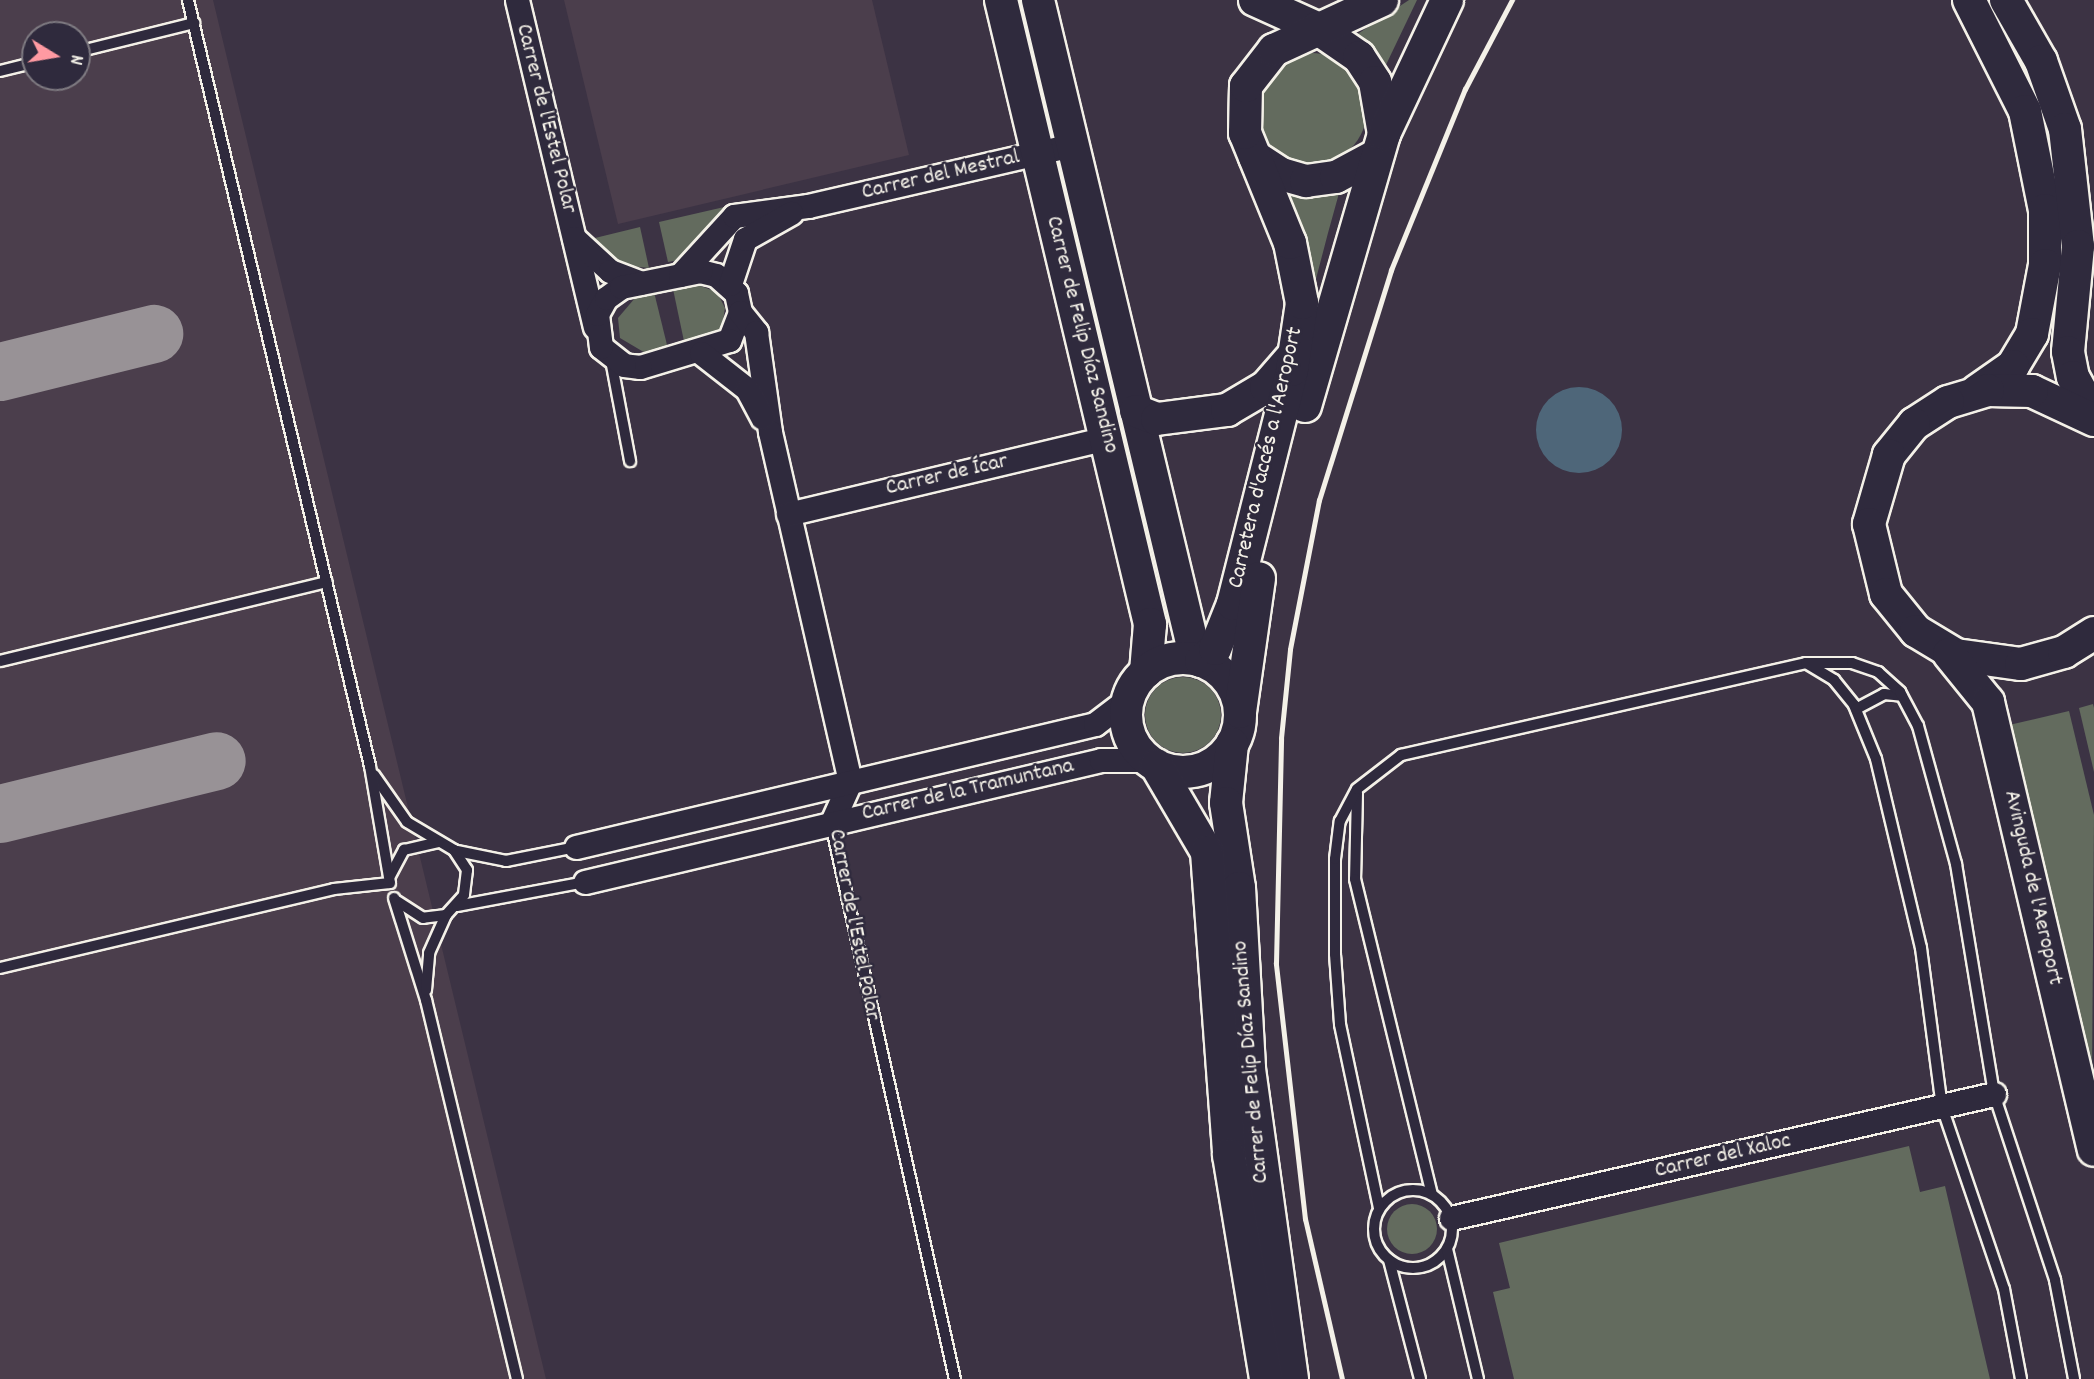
<!DOCTYPE html>
<html>
<head>
<meta charset="utf-8">
<style>
	body { margin:0 }
	#map { position:relative; width:2094px; height:1379px; overflow:hidden; background:#3c3344; font-family:Dekko,sans-serif }
	div>[style] { position:absolute }
	.built>* { inset:0; background:#4b3e4c }
	.green>* { inset:0; background:#636b5e }
	.round { border-radius:50% }
	.water>* { inset:0; background:#4e6679 }
	.taxiway>* { height:58px; margin:-29px; padding:0 29px; transform-origin:29px; border-radius:29px; background:#989296 }
	.roads { filter:drop-shadow(2px 0 #f4f1e8) drop-shadow(-2px 0 #f4f1e8) drop-shadow(0 2px #f4f1e8) drop-shadow(0 -2px #f4f1e8) }
	.lane>* { height:10px; margin:-5px; padding:0 5px; transform-origin:5px; border-radius:5px; background:#2f2a3d }
	.lane>.ring { margin:-5px; padding:0; box-sizing:content-box; background:none; border:10px solid #2f2a3d; border-radius:50% }
	.street>* { height:23px; margin:-11.5px; padding:0 11.5px; transform-origin:11.5px; border-radius:11.5px; background:#2f2a3d }
	.secondary>* { height:32px; margin:-16px; padding:0 16px; transform-origin:16px; border-radius:16px; background:#2f2a3d }
	.secondary>.ring { margin:-16px; padding:0; box-sizing:content-box; background:none; border:32px solid #2f2a3d; border-radius:50% }
	.rail>* { height:5px; margin:-2.5px; padding:0 2.5px; transform-origin:2.5px; border-radius:2.5px; background:#f4f1e8 }
	span { translate:-50% -50%; white-space:nowrap; text-align:center; line-height:1.15; -webkit-text-stroke:5px #2f2a3d; paint-order:stroke }
	.street-label { font-size:23px; color:#f4f1e8 }
	.north { position:absolute; left:21px; top:21px; width:70px; height:70px; box-sizing:border-box; background:#2f2a3d; border:2px solid #7e7a81; border-radius:50%; rotate:101deg; font-size:19px; font-weight:700; line-height:28px; text-align:center; color:#f4f1e8 }
	.north::after { content:''; display:block; margin:auto; width:24px; height:32px; background:#ff9aa2; clip-path:polygon(50% 0,100% 100%,50% 72%,0 100%) }
</style>
</head>
<body>
<div id="map">
	<div class="built">
		<i style="clip-path:polygon(evenodd,0 0,213px 0,546px 1379px,0 1379px,0 0,35px 35px,77px 35px,77px 77px,35px 77px,35px 35px)"></i>
		<i style="clip-path:polygon(564px 0,872px 0,909px 155px,618px 224px)"></i>
	</div>
	<div class="green">
		<i style="clip-path:polygon(1409px 0,1417px 0,1384px 69px,1356px 35px)"></i>
		<i class="round" style="left:1255px;top:53px;width:112px;height:112px"></i>
		<i style="clip-path:polygon(1341px 186px,1328px 233px,1311px 298px,1286px 191px)"></i>
		<i style="clip-path:polygon(733px 205px,684px 259px,668px 262px,659px 222px)"></i>
		<i style="clip-path:polygon(640px 227px,649px 268px,620px 265px,595px 238px)"></i>
		<i style="clip-path:polygon(695px 284px,717px 292px,725px 308px,722px 327px,710px 339px,685px 346px,673px 289px)"></i>
		<i style="clip-path:polygon(1095px 288px,1157px 549px,1145px 552px,1085px 290px)"></i>
		<i style="clip-path:polygon(654px 292px,668px 349px,647px 354px,620px 338px,618px 318px,635px 298px)"></i>
		<i class="round" style="left:1145px;top:677px;width:76px;height:76px"></i>
		<i style="clip-path:polygon(2093px 704px,2094px 708px,2094px 772px,2079px 708px)"></i>
		<i style="clip-path:polygon(2069px 711px,2094px 815px,2092px 1077px,2009px 725px)"></i>
		<i style="clip-path:polygon(1909px 1146px,1920px 1192px,1945px 1186px,1990px 1379px,1514px 1379px,1493px 1292px,1510px 1288px,1499px 1243px)"></i>
		<i class="round" style="left:1387px;top:1204px;width:50px;height:50px"></i>
	</div>
	<div class="water">
		<i class="round" style="left:1536px;top:387px;width:86px;height:86px"></i>
	</div>
	<div class="taxiway">
		<i style="left:0;top:372px;width:159px;rotate:-13.9deg"></i>
		<i style="left:0;top:814px;width:223px;rotate:-13.7deg"></i>
	</div>
	<div class="roads">
		<div class="lane">
			<i style="left:77px;top:52px;width:121px;rotate:-13.9deg"></i>
			<i style="left:0;top:71px;width:36px;rotate:-14deg"></i>
			<i style="left:611px;top:360px;width:103px;rotate:79.3deg"></i>
			<i style="left:0;top:661px;width:336px;rotate:-13.6deg"></i>
			<i style="left:1806px;top:663px;width:33px;rotate:31deg"></i>
			<i style="left:1834px;top:680px;width:32px;rotate:51deg"></i>
			<i style="left:1854px;top:705px;width:58px;rotate:67.8deg"></i>
			<i style="left:1876px;top:759px;width:194px;rotate:76.6deg"></i>
			<i style="left:1921px;top:948px;width:160px;rotate:82.5deg"></i>
			<i style="left:1942px;top:1107px;width:192px;rotate:71.2deg"></i>
			<i style="left:2004px;top:1289px;width:92px;rotate:79.3deg"></i>
			<i style="left:1856px;top:709px;width:32px;rotate:-28deg"></i>
			<i style="left:1884px;top:694px;width:18px;rotate:6deg"></i>
			<i style="left:374px;top:775px;width:57px;rotate:54.9deg"></i>
			<i style="left:407px;top:822px;width:55px;rotate:30.8deg"></i>
			<i style="left:454px;top:850px;width:24px;rotate:57deg"></i>
			<i style="left:467px;top:870px;width:25px;rotate:97deg"></i>
			<i style="left:464px;top:895px;width:27px;rotate:132deg"></i>
			<i style="left:446px;top:915px;width:23px;rotate:173deg"></i>
			<i style="left:423px;top:918px;width:31px;rotate:-147deg"></i>
			<i style="left:1357px;top:793px;width:86px;rotate:91.3deg"></i>
			<i style="left:1355px;top:879px;width:324px;rotate:76.3deg"></i>
			<i style="left:831px;top:824px;width:569px;rotate:77.41deg"></i>
			<i style="left:457px;top:851px;width:50px;rotate:11.5deg"></i>
			<i style="left:506px;top:861px;width:71px;rotate:-11.3deg"></i>
			<i style="left:390px;top:876px;width:30px;rotate:-62deg"></i>
			<i style="left:404px;top:850px;width:35px;rotate:-13deg"></i>
			<i style="left:394px;top:898px;width:107px;rotate:72.6deg"></i>
			<i style="left:426px;top:1000px;width:390px;rotate:76.5deg"></i>
			<i style="left:457px;top:906px;width:130px;rotate:-10.6deg"></i>
			<i style="left:0;top:968px;width:343px;rotate:-13.3deg"></i>
			<i style="left:334px;top:889px;width:56px;rotate:-6.1deg"></i>
			<i style="left:390px;top:883px;width:119px;rotate:-99.7deg"></i>
			<i style="left:370px;top:766px;width:787px;rotate:-103.37deg"></i>
			<i style="left:426px;top:990px;width:37px;rotate:-85deg"></i>
			<i style="left:429px;top:953px;width:42px;rotate:-65.9deg"></i>
			<i class="ring" style="left:1374px;top:1190px;width:68px;height:68px"></i>
			<i style="left:1379px;top:1208px;width:188px;rotate:-102deg"></i>
			<i style="left:1340px;top:1024px;width:70px;rotate:-94.1deg"></i>
			<i style="left:1335px;top:954px;width:95px;rotate:-90deg"></i>
			<i style="left:1335px;top:859px;width:38px;rotate:-83deg"></i>
			<i style="left:1340px;top:821px;width:36px;rotate:-62deg"></i>
			<i style="left:1357px;top:789px;width:56px;rotate:-37.7deg"></i>
			<i style="left:1401px;top:755px;width:415px;rotate:-12.8deg"></i>
			<i style="left:1806px;top:663px;width:46px"></i>
			<i style="left:1852px;top:663px;width:28px;rotate:19deg"></i>
			<i style="left:1878px;top:672px;width:30px;rotate:42deg"></i>
			<i style="left:1900px;top:692px;width:38px;rotate:62deg"></i>
			<i style="left:1918px;top:726px;width:143px;rotate:74.6deg"></i>
			<i style="left:1956px;top:864px;width:233px;rotate:80.6deg"></i>
			<i style="left:1994px;top:1094px;width:196px;rotate:71.8deg"></i>
			<i style="left:2055px;top:1280px;width:101px;rotate:79.1deg"></i>
			<i style="left:1447px;top:1249px;width:134px;rotate:76.6deg"></i>
			<i style="left:1389px;top:1260px;width:123px;rotate:75.4deg"></i>
		</div>
		<div class="street">
			<i style="left:517px;top:0;width:336px;rotate:76.6deg"></i>
			<i style="left:574px;top:238px;width:49px;rotate:42.5deg"></i>
			<i style="left:610px;top:271px;width:33px;rotate:21deg"></i>
			<i style="left:700px;top:271px;width:16px;rotate:14deg"></i>
			<i style="left:716px;top:275px;width:27px;rotate:42deg"></i>
			<i style="left:736px;top:293px;width:19px;rotate:78deg"></i>
			<i style="left:740px;top:312px;width:30px;rotate:111deg"></i>
			<i style="left:729px;top:340px;width:93px;rotate:163.1deg"></i>
			<i style="left:640px;top:367px;width:16px;rotate:-173deg"></i>
			<i style="left:624px;top:365px;width:29px;rotate:-142deg"></i>
			<i style="left:601px;top:347px;width:33px;rotate:-97deg"></i>
			<i style="left:597px;top:314px;width:18px;rotate:-61deg"></i>
			<i style="left:606px;top:298px;width:19px;rotate:-36deg"></i>
			<i style="left:621px;top:287px;width:81px;rotate:-11.4deg"></i>
			<i style="left:680px;top:275px;width:80px;rotate:-47.5deg"></i>
			<i style="left:734px;top:216px;width:75px;rotate:-7.7deg"></i>
			<i style="left:808px;top:206px;width:272px;rotate:-13deg"></i>
			<i style="left:730px;top:284px;width:47px;rotate:-71.6deg"></i>
			<i style="left:745px;top:239px;width:53px;rotate:-29.5deg"></i>
			<i style="left:740px;top:312px;width:26px;rotate:51deg"></i>
			<i style="left:756px;top:332px;width:101px;rotate:82deg"></i>
			<i style="left:770px;top:432px;width:359px;rotate:77.1deg"></i>
			<i style="left:850px;top:782px;width:46px;rotate:114.3deg"></i>
			<i style="left:701px;top:353px;width:58px;rotate:38deg"></i>
			<i style="left:747px;top:389px;width:32px;rotate:62deg"></i>
			<i style="left:788px;top:514px;width:327px;rotate:-13.4deg"></i>
			<i style="left:576px;top:847px;width:533px;rotate:-13.33deg"></i>
			<i style="left:1095px;top:724px;width:43px;rotate:-37.4deg"></i>
			<i style="left:585px;top:882px;width:530px;rotate:-13.3deg"></i>
			<i style="left:1101px;top:760px;width:47px"></i>
			<i style="left:1451px;top:1218px;width:557px;rotate:-12.86deg"></i>
		</div>
		<div class="secondary">
			<i style="left:1001px;top:0;width:642px;rotate:76.57deg"></i>
			<i style="left:1150px;top:624px;width:48px;rotate:94.8deg"></i>
			<i style="left:1038px;top:0;width:678px;rotate:76.52deg"></i>
			<i style="left:1255px;top:0;width:68px;rotate:24.3deg"></i>
			<i style="left:1317px;top:28px;width:51px;rotate:34.6deg"></i>
			<i style="left:1359px;top:57px;width:30px;rotate:57deg"></i>
			<i style="left:1375px;top:82px;width:53px;rotate:80.2deg"></i>
			<i style="left:1969px;top:0;width:124px;rotate:63.2deg"></i>
			<i style="left:2025px;top:111px;width:101px;rotate:78.6deg"></i>
			<i style="left:2045px;top:210px;width:55px;rotate:90deg"></i>
			<i style="left:2045px;top:265px;width:70px;rotate:100.7deg"></i>
			<i style="left:2032px;top:334px;width:37px;rotate:121deg"></i>
			<i style="left:2013px;top:366px;width:44px;rotate:145.2deg"></i>
			<i style="left:2006px;top:0;width:70px;rotate:60.2deg"></i>
			<i style="left:2041px;top:61px;width:72px;rotate:70.6deg"></i>
			<i style="left:2065px;top:129px;width:118px;rotate:83.7deg"></i>
			<i style="left:2078px;top:246px;width:106px;rotate:95.4deg"></i>
			<i style="left:2068px;top:352px;width:25px;rotate:79deg"></i>
			<i style="left:2073px;top:377px;width:43px;rotate:61.1deg"></i>
			<i style="left:1255px;top:157px;width:31px;rotate:33deg"></i>
			<i style="left:1281px;top:174px;width:26px;rotate:16deg"></i>
			<i style="left:1306px;top:181px;width:30px;rotate:-8deg"></i>
			<i style="left:1336px;top:177px;width:47px;rotate:-28.2deg"></i>
			<i style="left:1305px;top:406px;width:283px;rotate:-73.8deg"></i>
			<i style="left:1384px;top:134px;width:148px;rotate:-64.8deg"></i>
			<i style="left:1136px;top:411px;width:22px;rotate:21deg"></i>
			<i style="left:1157px;top:419px;width:71px;rotate:-7.3deg"></i>
			<i style="left:1227px;top:410px;width:45px;rotate:-30.5deg"></i>
			<i style="left:1266px;top:387px;width:41px;rotate:-48.9deg"></i>
			<i style="left:2094px;top:420px;width:68px;rotate:-154.9deg"></i>
			<i style="left:2032px;top:391px;width:44px;rotate:-178.7deg"></i>
			<i style="left:1988px;top:390px;width:42px;rotate:163.3deg"></i>
			<i style="left:1948px;top:402px;width:40px;rotate:147.1deg"></i>
			<i style="left:1914px;top:424px;width:40px;rotate:129deg"></i>
			<i style="left:1889px;top:455px;width:72px;rotate:106.2deg"></i>
			<i style="left:1869px;top:524px;width:72px;rotate:76.3deg"></i>
			<i style="left:1886px;top:594px;width:48px;rotate:51deg"></i>
			<i style="left:1916px;top:631px;width:47px;rotate:31deg"></i>
			<i style="left:1956px;top:655px;width:66px;rotate:7.9deg"></i>
			<i style="left:2021px;top:664px;width:45px;rotate:-15.6deg"></i>
			<i style="left:2064px;top:652px;width:36px;rotate:-32deg"></i>
			<i style="left:1949px;top:654px;width:62px;rotate:50.9deg"></i>
			<i style="left:1988px;top:702px;width:460px;rotate:76.7deg"></i>
			<i class="ring" style="left:1126px;top:658px;width:82px;height:82px"></i>
			<i style="left:1201px;top:661px;width:18px;rotate:-41deg"></i>
			<i style="left:1215px;top:649px;width:48px;rotate:-68.2deg"></i>
			<i style="left:1233px;top:604px;width:241px;rotate:-75.8deg"></i>
			<i style="left:1292px;top:370px;width:68px;rotate:-81.5deg"></i>
			<i style="left:1302px;top:303px;width:61px;rotate:-101.3deg"></i>
			<i style="left:1290px;top:243px;width:119px;rotate:-112.2deg"></i>
			<i style="left:1245px;top:133px;width:47px;rotate:-88.8deg"></i>
			<i style="left:1246px;top:86px;width:46px;rotate:-52.1deg"></i>
			<i style="left:1274px;top:50px;width:119px;rotate:-24.8deg"></i>
			<i style="left:1240px;top:712px;width:135px;rotate:-81.9deg"></i>
			<i style="left:1232px;top:744px;width:59px;rotate:95.8deg"></i>
			<i style="left:1226px;top:803px;width:86px;rotate:81.3deg"></i>
			<i style="left:1239px;top:888px;width:181px;rotate:86.8deg"></i>
			<i style="left:1249px;top:1069px;width:313px;rotate:82.1deg"></i>
			<i style="left:1156px;top:765px;width:101px;rotate:59.6deg"></i>
			<i style="left:1207px;top:852px;width:304px;rotate:85.8deg"></i>
			<i style="left:1229px;top:1155px;width:227px;rotate:80.6deg"></i>
		</div>
	</div>
	<div class="rail">
		<i style="left:1342px;top:1379px;width:164px;rotate:-103deg"></i>
		<i style="left:1305px;top:1219px;width:258px;rotate:-96.5deg"></i>
		<i style="left:1276px;top:963px;width:225px;rotate:-88.7deg"></i>
		<i style="left:1281px;top:738px;width:89px;rotate:-84.2deg"></i>
		<i style="left:1290px;top:649px;width:152px;rotate:-79deg"></i>
		<i style="left:1319px;top:500px;width:241px;rotate:-72.6deg"></i>
		<i style="left:1391px;top:270px;width:196px;rotate:-67.8deg"></i>
		<i style="left:1465px;top:89px;width:101px;rotate:-62.2deg"></i>
	</div>
	<div class="street-label">
		<span style="left:545px;top:119px;rotate:76deg">Carrer de l'Estel Polar</span>
		<span style="left:941px;top:176px;rotate:-13deg">Carrer del Mestral</span>
		<span style="left:1081px;top:335px;rotate:76deg">Carrer de Felip Díaz Sandino</span>
		<span style="left:1267px;top:458px;rotate:-77deg">Carretera d'accés a l'Aeroport</span>
		<span style="left:947px;top:476px;rotate:-13deg">Carrer de Ícar</span>
		<span style="left:968px;top:791px;rotate:-13deg">Carrer de la Tramuntana</span>
		<span style="left:2032px;top:888px;rotate:77deg">Avinguda de l'Aeroport</span>
		<span style="left:853px;top:925px;rotate:79deg">Carrer de l'Estel Polar</span>
		<span style="left:1252px;top:1062px;rotate:-95deg">Carrer de Felip Díaz Sandino</span>
		<span style="left:1723px;top:1157px;rotate:-13deg">Carrer del Xaloc</span>
	</div>
	<div class="north">N</div>
</div>
</body>
</html>
